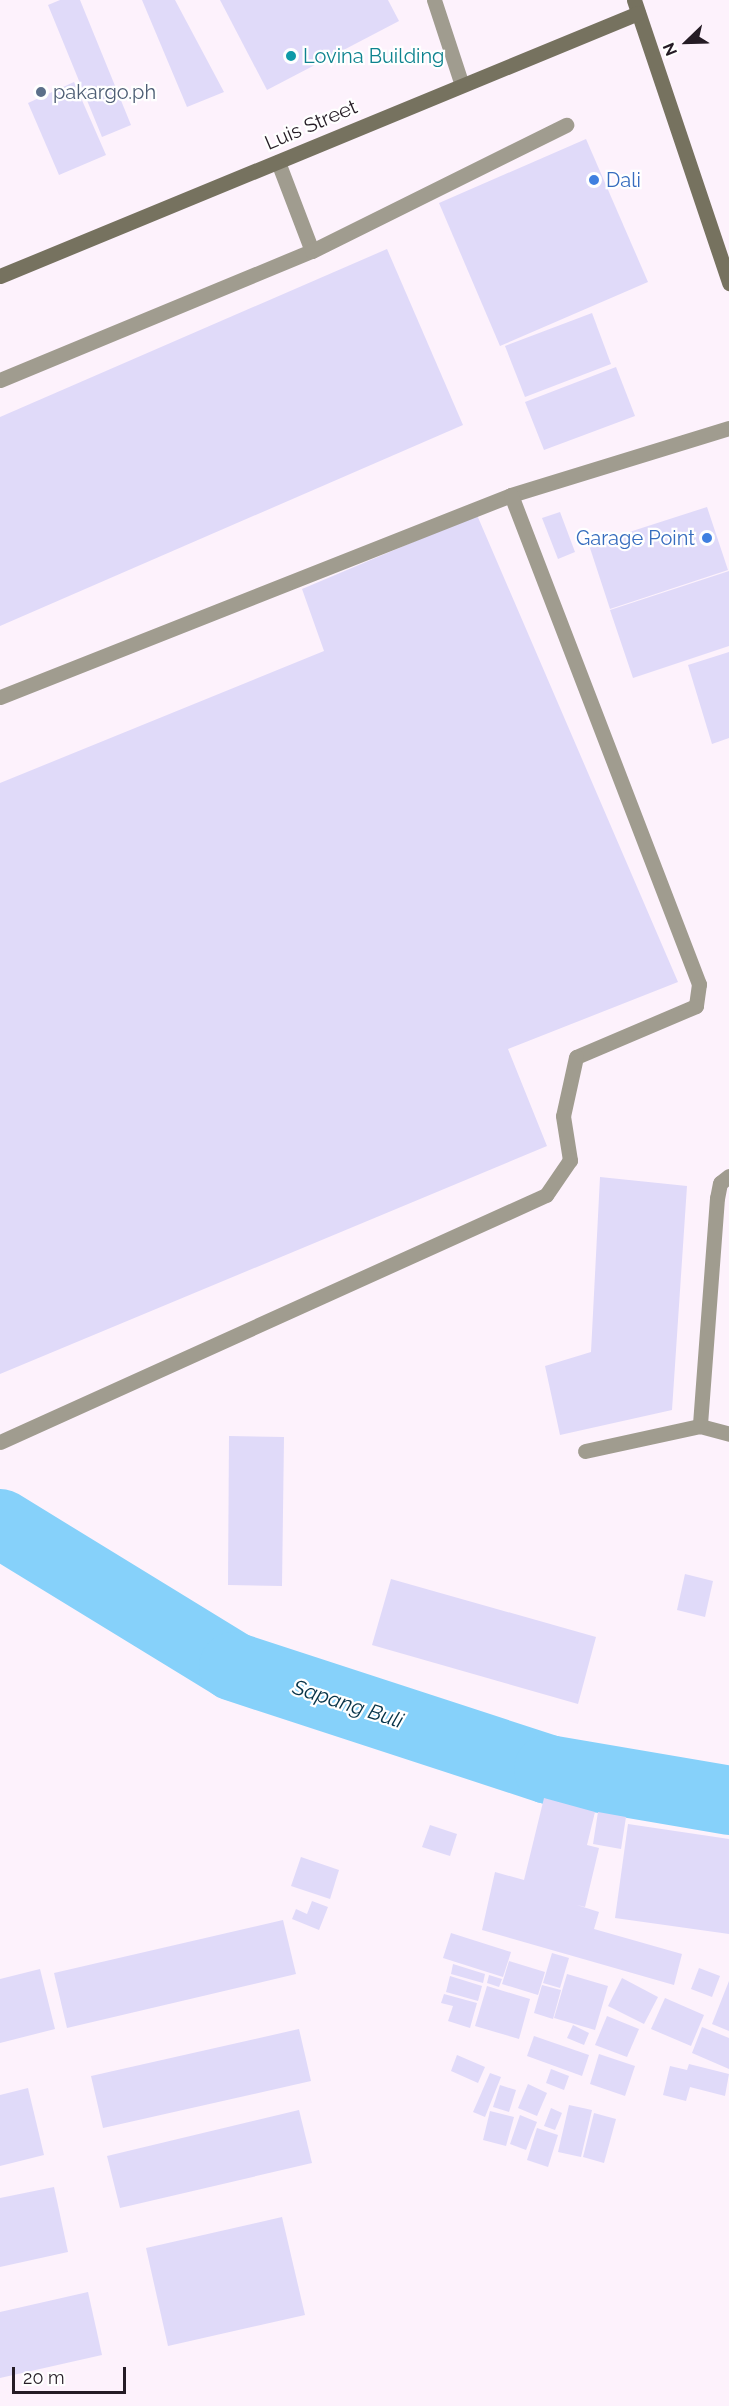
<!DOCTYPE html>
<html>
<head>
<meta charset="utf-8">
<style>
	body { margin:0 }
	#map { position:relative; width:729px; height:2406px; overflow:hidden; background:#fdf2fc; font-family:Raleway,sans-serif }
	div>[style] { position:absolute }
	.river>* { height:69px; margin:-34.5px; padding:0 34.5px; transform-origin:34.5px; border-radius:34.5px; background:#86d1fa }
	.building>* { inset:0; background:#e0daf9 }
	.lane>* { height:15px; margin:-7.5px; padding:0 7.5px; transform-origin:7.5px; border-radius:7.5px; background:#a09c8f }
	.secondary>* { height:15px; margin:-7.5px; padding:0 7.5px; transform-origin:7.5px; border-radius:7.5px; background:#76725f }
	.dots>* { width:16px; height:16px; translate:-50% -50%; box-sizing:border-box; border:3px solid #fff; border-radius:50% }
	span { translate:-50% -50%; white-space:nowrap; text-align:center; line-height:1.15; -webkit-text-stroke:4.5px #fff; paint-order:stroke }
	.culture-label { font-size:20px; color:#0d838f }
	.left { translate:0 -50%; text-align:left }
	.service-label { font-size:20px; color:#4e5e75 }
	.street-label { font-size:20px; color:#251c25 }
	.shop-label { font-size:20px; color:#366cbe }
	.right { translate:-100% -50%; text-align:right }
	.water-label { font-size:21px; color:#053247; font-style:italic }
	.north { position:absolute; left:657px; top:12px; width:60px; height:60px; -webkit-text-stroke:4px #fff; paint-order:stroke; rotate:247deg; font-size:16px; font-weight:700; line-height:24px; text-align:center; color:#251c25 }
	.north::after { content:''; display:block; margin:auto; width:21px; height:27px; background:#251c25; clip-path:polygon(50% 0,100% 100%,50% 72%,0 100%) }
	.scale { position:absolute; left:12px; top:2367px; width:114px; height:27px; box-sizing:border-box; border:3px solid #251c25; border-top:0; padding-left:8px; font-size:18px; line-height:21px; white-space:nowrap; color:#251c25; -webkit-text-stroke:4px #fff; paint-order:stroke }
</style>
</head>
<body>
<div id="map">
	<div class="river">
		<i style="left:0;top:1523px;width:273px;rotate:31.5deg"></i>
		<i style="left:233px;top:1666px;width:331px;rotate:18.1deg"></i>
		<i style="left:548px;top:1769px;width:184px;rotate:9.7deg"></i>
	</div>
	<div class="building">
		<i style="clip-path:polygon(60px 0,80px 0,131px 125px,102px 137px,48px 5px)"></i>
		<i style="clip-path:polygon(142px 0,175px 0,224px 92px,187px 107px)"></i>
		<i style="clip-path:polygon(220px 0,388px 0,399px 21px,267px 90px)"></i>
		<i style="clip-path:polygon(74px 82px,106px 155px,59px 175px,28px 103px)"></i>
		<i style="clip-path:polygon(586px 139px,648px 282px,500px 346px,439px 203px)"></i>
		<i style="clip-path:polygon(387px 249px,463px 425px,0 626px,0 417px)"></i>
		<i style="clip-path:polygon(592px 313px,611px 364px,525px 397px,505px 346px)"></i>
		<i style="clip-path:polygon(616px 367px,635px 416px,544px 450px,525px 402px)"></i>
		<i style="clip-path:polygon(707px 507px,728px 570px,610px 609px,589px 545px)"></i>
		<i style="clip-path:polygon(560px 512px,575px 552px,558px 559px,542px 518px)"></i>
		<i style="clip-path:polygon(477px 515px,678px 982px,508px 1049px,547px 1146px,0 1374px,0 783px,324px 651px,302px 589px)"></i>
		<i style="clip-path:polygon(729px 571px,729px 646px,633px 678px,610px 610px)"></i>
		<i style="clip-path:polygon(729px 652px,729px 738px,712px 744px,688px 665px)"></i>
		<i style="clip-path:polygon(600px 1177px,687px 1186px,672px 1410px,560px 1435px,545px 1366px,591px 1352px)"></i>
		<i style="clip-path:polygon(229px 1436px,284px 1437px,282px 1586px,228px 1585px)"></i>
		<i style="clip-path:polygon(685px 1574px,713px 1581px,705px 1617px,677px 1610px)"></i>
		<i style="clip-path:polygon(391px 1579px,596px 1637px,578px 1704px,372px 1645px)"></i>
		<i style="clip-path:polygon(544px 1798px,595px 1812px,587px 1845px,599px 1848px,585px 1907px,577px 1905px,599px 1912px,594px 1929px,682px 1954px,674px 1985px,482px 1930px,495px 1872px,524px 1880px)"></i>
		<i style="clip-path:polygon(598px 1812px,626px 1817px,621px 1849px,593px 1844px)"></i>
		<i style="clip-path:polygon(628px 1824px,729px 1839px,729px 1934px,615px 1918px)"></i>
		<i style="clip-path:polygon(430px 1825px,457px 1834px,450px 1856px,422px 1847px)"></i>
		<i style="clip-path:polygon(301px 1857px,339px 1870px,330px 1899px,291px 1886px)"></i>
		<i style="clip-path:polygon(312px 1901px,328px 1907px,319px 1930px,292px 1919px,296px 1909px,307px 1914px)"></i>
		<i style="clip-path:polygon(283px 1920px,296px 1974px,67px 2028px,54px 1973px)"></i>
		<i style="clip-path:polygon(451px 1933px,511px 1952px,503px 1977px,443px 1958px)"></i>
		<i style="clip-path:polygon(552px 1953px,569px 1958px,560px 1988px,543px 1983px)"></i>
		<i style="clip-path:polygon(509px 1961px,545px 1972px,538px 1995px,502px 1984px)"></i>
		<i style="clip-path:polygon(453px 1964px,485px 1974px,483px 1983px,451px 1974px)"></i>
		<i style="clip-path:polygon(699px 1968px,720px 1976px,712px 1997px,691px 1989px)"></i>
		<i style="clip-path:polygon(40px 1969px,55px 2029px,0 2043px,0 1979px)"></i>
		<i style="clip-path:polygon(567px 1974px,608px 1986px,595px 2030px,554px 2018px)"></i>
		<i style="clip-path:polygon(489px 1975px,502px 1979px,499px 1987px,487px 1983px)"></i>
		<i style="clip-path:polygon(450px 1976px,482px 1986px,478px 2001px,446px 1992px)"></i>
		<i style="clip-path:polygon(622px 1978px,658px 1997px,644px 2024px,608px 2006px)"></i>
		<i style="clip-path:polygon(729px 1981px,729px 2031px,712px 2024px)"></i>
		<i style="clip-path:polygon(542px 1985px,561px 1990px,553px 2019px,534px 2013px)"></i>
		<i style="clip-path:polygon(487px 1986px,530px 1999px,519px 2039px,475px 2026px)"></i>
		<i style="clip-path:polygon(444px 1994px,477px 2003px,470px 2028px,448px 2021px,453px 2006px,441px 2003px)"></i>
		<i style="clip-path:polygon(665px 1998px,704px 2015px,691px 2046px,651px 2029px)"></i>
		<i style="clip-path:polygon(607px 2016px,639px 2029px,627px 2057px,595px 2045px)"></i>
		<i style="clip-path:polygon(573px 2025px,589px 2033px,584px 2045px,567px 2038px)"></i>
		<i style="clip-path:polygon(702px 2027px,729px 2038px,729px 2069px,692px 2053px)"></i>
		<i style="clip-path:polygon(299px 2029px,311px 2081px,103px 2128px,91px 2076px)"></i>
		<i style="clip-path:polygon(534px 2036px,589px 2055px,582px 2076px,527px 2056px)"></i>
		<i style="clip-path:polygon(599px 2054px,635px 2066px,625px 2096px,590px 2084px)"></i>
		<i style="clip-path:polygon(457px 2055px,485px 2067px,478px 2083px,451px 2071px)"></i>
		<i style="clip-path:polygon(689px 2064px,729px 2074px,725px 2096px,690px 2087px,686px 2101px,663px 2095px,670px 2066px,687px 2070px)"></i>
		<i style="clip-path:polygon(551px 2069px,569px 2076px,564px 2090px,546px 2083px)"></i>
		<i style="clip-path:polygon(490px 2073px,501px 2077px,485px 2117px,473px 2112px)"></i>
		<i style="clip-path:polygon(528px 2084px,547px 2093px,537px 2116px,518px 2108px)"></i>
		<i style="clip-path:polygon(500px 2085px,516px 2090px,509px 2112px,493px 2107px)"></i>
		<i style="clip-path:polygon(28px 2088px,44px 2155px,0 2166px,0 2095px)"></i>
		<i style="clip-path:polygon(569px 2105px,592px 2110px,581px 2157px,558px 2152px)"></i>
		<i style="clip-path:polygon(551px 2108px,562px 2113px,555px 2130px,544px 2126px)"></i>
		<i style="clip-path:polygon(299px 2110px,312px 2163px,120px 2208px,107px 2156px)"></i>
		<i style="clip-path:polygon(490px 2111px,514px 2117px,506px 2146px,483px 2140px)"></i>
		<i style="clip-path:polygon(594px 2113px,616px 2119px,604px 2163px,583px 2157px)"></i>
		<i style="clip-path:polygon(520px 2115px,537px 2122px,526px 2150px,510px 2144px)"></i>
		<i style="clip-path:polygon(537px 2128px,558px 2135px,548px 2167px,527px 2160px)"></i>
		<i style="clip-path:polygon(54px 2187px,68px 2252px,0 2267px,0 2198px)"></i>
		<i style="clip-path:polygon(282px 2217px,305px 2315px,168px 2346px,146px 2248px)"></i>
		<i style="clip-path:polygon(88px 2292px,102px 2355px,0 2378px,0 2312px)"></i>
	</div>
	<div class="lane">
		<i style="left:434px;top:0;width:89px;rotate:71.8deg"></i>
		<i style="left:278px;top:162px;width:95px;rotate:69.1deg"></i>
		<i style="left:0;top:380px;width:338px;rotate:-22.5deg"></i>
		<i style="left:312px;top:251px;width:284px;rotate:-26.4deg"></i>
		<i style="left:511px;top:495px;width:228px;rotate:-17.1deg"></i>
		<i style="left:0;top:697px;width:549px;rotate:-21.57deg"></i>
		<i style="left:511px;top:495px;width:524px;rotate:68.97deg"></i>
		<i style="left:699px;top:984px;width:22px;rotate:98deg"></i>
		<i style="left:696px;top:1006px;width:130px;rotate:157deg"></i>
		<i style="left:576px;top:1057px;width:60px;rotate:102.4deg"></i>
		<i style="left:563px;top:1116px;width:45px;rotate:81deg"></i>
		<i style="left:570px;top:1160px;width:42px;rotate:124.4deg"></i>
		<i style="left:546px;top:1195px;width:599px;rotate:155.66deg"></i>
		<i style="left:729px;top:1176px;width:11px;rotate:142deg"></i>
		<i style="left:720px;top:1183px;width:15px;rotate:101deg"></i>
		<i style="left:717px;top:1198px;width:229px;rotate:94.3deg"></i>
		<i style="left:700px;top:1426px;width:30px;rotate:15deg"></i>
		<i style="left:585px;top:1451px;width:118px;rotate:-12.3deg"></i>
	</div>
	<div class="secondary">
		<i style="left:634px;top:0;width:299px;rotate:71.4deg"></i>
		<i style="left:0;top:276px;width:690px;rotate:-22.4deg"></i>
	</div>
	<div class="dots">
		<i style="left:291px;top:56px;background:#0f9aa8"></i>
		<i style="left:41px;top:92px;background:#5c6f8a"></i>
		<i style="left:594px;top:180px;background:#3f7fe0"></i>
		<i style="left:707px;top:538px;background:#3f7fe0"></i>
	</div>
	<div class="culture-label">
		<span class="left" style="left:303px;top:56px">Lovina Building</span>
	</div>
	<div class="service-label">
		<span class="left" style="left:53px;top:92px">pakargo.ph</span>
	</div>
	<div class="street-label">
		<span style="left:311px;top:125px;rotate:-23deg">Luis Street</span>
	</div>
	<div class="shop-label">
		<span class="left" style="left:606px;top:180px">Dali</span>
		<span class="right" style="left:695px;top:538px">Garage Point</span>
	</div>
	<div class="water-label">
		<span style="left:348px;top:1704px;rotate:18deg">Sapang Buli</span>
	</div>
	<div class="north">N</div>
	<div class="scale">20 m</div>
</div>
</body>
</html>
